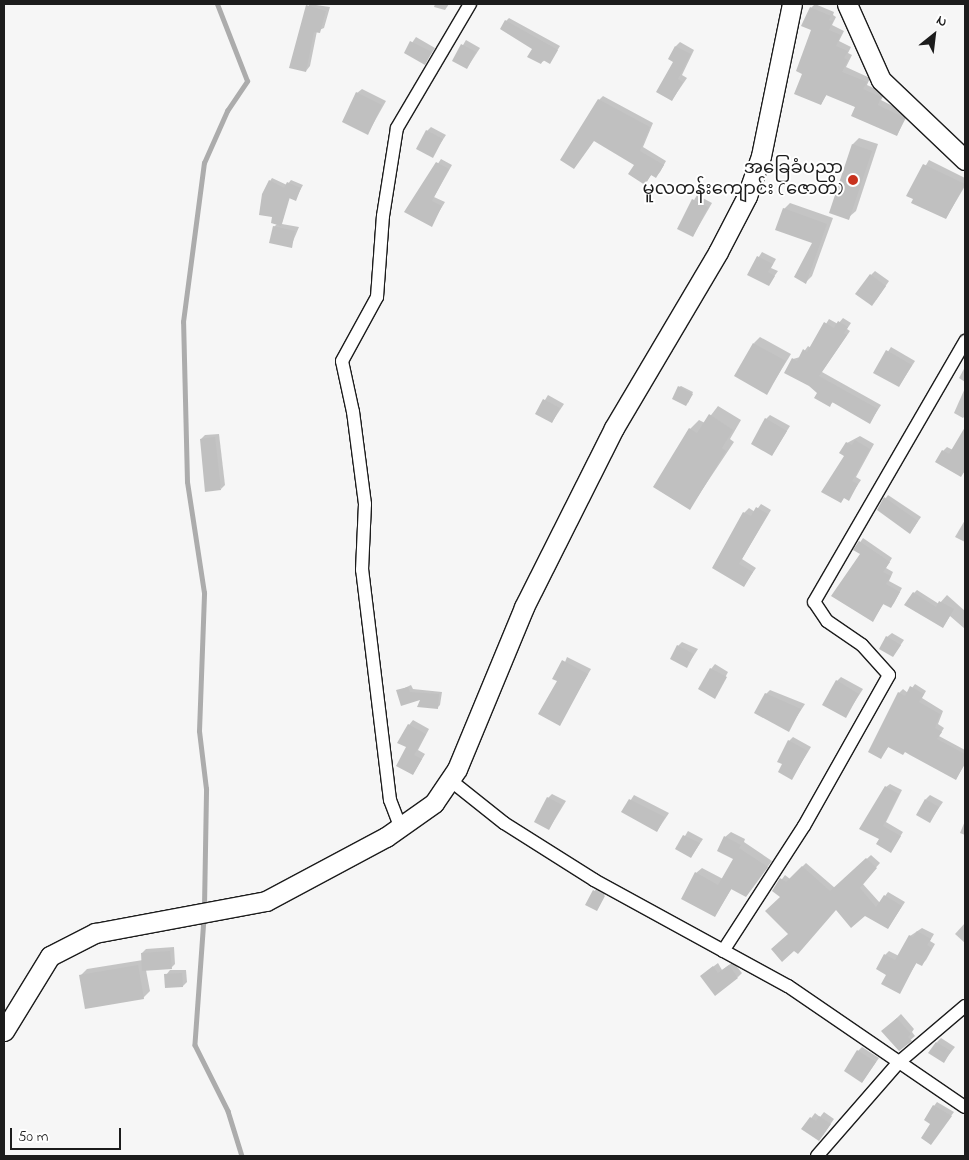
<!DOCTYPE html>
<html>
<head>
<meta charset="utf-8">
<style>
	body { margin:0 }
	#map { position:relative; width:969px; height:1160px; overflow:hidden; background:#f6f6f6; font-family:"Indie Flower","Noto Sans Myanmar",sans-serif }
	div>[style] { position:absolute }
	.shadow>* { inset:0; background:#0003 }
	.stream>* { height:4.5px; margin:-2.25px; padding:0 2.25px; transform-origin:2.25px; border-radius:2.25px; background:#acacac }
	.building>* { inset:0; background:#c0c0c0 }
	.roads { filter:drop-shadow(1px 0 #1c1c1c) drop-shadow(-1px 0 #1c1c1c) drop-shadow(0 1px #1c1c1c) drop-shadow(0 -1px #1c1c1c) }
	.street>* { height:12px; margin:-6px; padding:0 6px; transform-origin:6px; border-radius:6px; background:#fff }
	.secondary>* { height:19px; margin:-9.5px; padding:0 9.5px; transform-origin:9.5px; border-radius:9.5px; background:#fff }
	.dots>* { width:14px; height:14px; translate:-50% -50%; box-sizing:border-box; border:2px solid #fff; border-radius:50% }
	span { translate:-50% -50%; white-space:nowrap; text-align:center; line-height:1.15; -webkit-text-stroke:4px #fff; paint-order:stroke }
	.poi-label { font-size:18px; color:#1c1c1c }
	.right { translate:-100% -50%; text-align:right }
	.frame { position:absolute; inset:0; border:5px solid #1c1c1c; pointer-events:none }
	.north { position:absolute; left:909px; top:10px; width:50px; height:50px; -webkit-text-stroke:4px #fff; paint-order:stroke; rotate:29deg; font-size:14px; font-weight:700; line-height:20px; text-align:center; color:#1c1c1c }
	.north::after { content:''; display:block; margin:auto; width:18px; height:22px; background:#1c1c1c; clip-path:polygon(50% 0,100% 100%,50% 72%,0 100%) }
	.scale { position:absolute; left:10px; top:1128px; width:111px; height:22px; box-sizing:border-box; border:2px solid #1c1c1c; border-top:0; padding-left:6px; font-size:15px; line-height:18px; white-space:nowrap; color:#1c1c1c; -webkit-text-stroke:4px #fff; paint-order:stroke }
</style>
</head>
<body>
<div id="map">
	<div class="shadow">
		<i style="clip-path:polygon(309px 4px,330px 7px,324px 28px,317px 31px,310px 66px,306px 71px)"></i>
		<i style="clip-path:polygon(435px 4px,449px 4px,445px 10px,434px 7px)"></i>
		<i style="clip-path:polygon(815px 4px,834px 12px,833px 15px,836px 17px,832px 25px,844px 31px,839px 41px,851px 47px,848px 53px,852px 55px,846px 67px,870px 78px,867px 85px,885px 93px,881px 100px,908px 114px,897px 135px,856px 107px,827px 94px,821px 104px,804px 73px,812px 30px,811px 8px)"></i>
		<i style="clip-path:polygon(509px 18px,560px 46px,550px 62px,545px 60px,541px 63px,533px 48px,506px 21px)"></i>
		<i style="clip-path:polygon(416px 37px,435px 48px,425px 63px,405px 53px)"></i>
		<i style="clip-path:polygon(466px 40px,480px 48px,467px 68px,454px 60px)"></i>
		<i style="clip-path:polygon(680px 42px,694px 50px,682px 75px,687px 78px,672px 100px,676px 46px)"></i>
		<i style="clip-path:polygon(362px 89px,386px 101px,368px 133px,357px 93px)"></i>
		<i style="clip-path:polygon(603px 96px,653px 123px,643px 147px,666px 161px,660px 172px,656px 176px,652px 174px,645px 183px,599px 100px)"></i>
		<i style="clip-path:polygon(431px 127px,446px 135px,432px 156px,427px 131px)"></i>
		<i style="clip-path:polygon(859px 138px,878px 144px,856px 211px,849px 217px,853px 144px)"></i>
		<i style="clip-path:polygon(441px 159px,452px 165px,434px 197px,445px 202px,431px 225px,406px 212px)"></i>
		<i style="clip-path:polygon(929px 160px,965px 178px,965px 186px,946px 218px,908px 195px)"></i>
		<i style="clip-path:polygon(272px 178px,287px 185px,291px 180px,303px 185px,295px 200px,290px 197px,282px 224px,299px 227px,291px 246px,274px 227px,278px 223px,274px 216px,270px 181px)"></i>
		<i style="clip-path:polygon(697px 195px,712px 203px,693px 236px,678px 228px)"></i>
		<i style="clip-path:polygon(790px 203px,833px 218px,812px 276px,806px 282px,813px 242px,784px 209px)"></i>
		<i style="clip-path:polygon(762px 252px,776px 259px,771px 268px,778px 271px,768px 285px,748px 274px)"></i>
		<i style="clip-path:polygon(875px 271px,889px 281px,876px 300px,871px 275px)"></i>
		<i style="clip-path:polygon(843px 318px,851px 323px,847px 329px,850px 331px,822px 372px,881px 405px,870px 422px,833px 402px,830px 405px,793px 359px,800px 357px,808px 346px,811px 348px,829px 319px,838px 324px)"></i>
		<i style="clip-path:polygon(760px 337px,791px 354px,767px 393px,754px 343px)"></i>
		<i style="clip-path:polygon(891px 347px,915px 361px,899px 386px,875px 372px)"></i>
		<i style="clip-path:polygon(965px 367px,965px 382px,959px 378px)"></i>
		<i style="clip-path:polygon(681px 386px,693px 392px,688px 403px,679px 387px)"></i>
		<i style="clip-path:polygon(965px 388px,965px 416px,963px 418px,954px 413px)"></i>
		<i style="clip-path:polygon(548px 395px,564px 404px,552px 422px,537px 413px)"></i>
		<i style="clip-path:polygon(718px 406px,741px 420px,730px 439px,734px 442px,690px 508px,690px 429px,699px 420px,705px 423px)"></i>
		<i style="clip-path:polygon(770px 415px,790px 426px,772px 455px,766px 419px)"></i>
		<i style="clip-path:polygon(219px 434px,225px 485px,221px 489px,201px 439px,205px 435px)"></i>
		<i style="clip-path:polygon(964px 435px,965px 471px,961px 476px,943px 451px,947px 447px,953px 450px)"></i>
		<i style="clip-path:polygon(860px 436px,874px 444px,856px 477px,861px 480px,848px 499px,847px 443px)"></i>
		<i style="clip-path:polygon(888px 495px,921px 517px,910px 533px,878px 509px)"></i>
		<i style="clip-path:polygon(761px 504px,771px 510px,742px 559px,756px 568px,744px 585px,713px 567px,744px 513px,749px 508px,755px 512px)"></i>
		<i style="clip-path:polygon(965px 520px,965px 542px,955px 537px)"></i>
		<i style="clip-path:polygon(863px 538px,892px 558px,886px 568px,893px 572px,889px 581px,902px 588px,894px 603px,891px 607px,884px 603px,873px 620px,862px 554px,855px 550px)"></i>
		<i style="clip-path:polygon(917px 590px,939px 604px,947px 595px,965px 611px,965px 629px,950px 616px,943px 627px,914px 593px)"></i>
		<i style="clip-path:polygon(892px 633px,904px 640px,893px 656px,887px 637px)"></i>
		<i style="clip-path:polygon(682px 642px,698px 649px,687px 666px,678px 646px)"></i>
		<i style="clip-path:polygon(567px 657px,591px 669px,559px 724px,558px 680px)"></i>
		<i style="clip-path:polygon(715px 664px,728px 672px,715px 697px,711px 669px)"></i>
		<i style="clip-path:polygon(841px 677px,863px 689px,845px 717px,837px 681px)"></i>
		<i style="clip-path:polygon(915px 684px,926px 691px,922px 698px,943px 711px,938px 724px,944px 728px,939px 736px,965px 750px,965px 764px,956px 779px,911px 753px,889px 746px,880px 758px,870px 752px,899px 693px,903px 689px,908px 693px)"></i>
		<i style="clip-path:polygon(411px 685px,413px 689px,442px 692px,440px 705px,437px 708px,423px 698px,398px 691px)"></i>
		<i style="clip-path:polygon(770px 690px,805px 704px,788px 730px,766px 694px)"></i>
		<i style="clip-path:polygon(413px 720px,429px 729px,418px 750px,425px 754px,413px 774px,407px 747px,409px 725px)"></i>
		<i style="clip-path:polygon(793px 737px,811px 747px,792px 778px,784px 764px,789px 741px)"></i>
		<i style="clip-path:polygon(890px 784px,902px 790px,886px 822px,903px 832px,891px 851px,881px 839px,886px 787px)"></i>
		<i style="clip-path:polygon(552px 794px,566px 801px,549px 829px,548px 798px)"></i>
		<i style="clip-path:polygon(634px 795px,669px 813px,657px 831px,623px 812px)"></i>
		<i style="clip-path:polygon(930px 795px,943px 802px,930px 821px,926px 799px)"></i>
		<i style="clip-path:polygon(965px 821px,965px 835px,960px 833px)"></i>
		<i style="clip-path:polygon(688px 831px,703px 839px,691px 857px,677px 849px)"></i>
		<i style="clip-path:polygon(731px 832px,745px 839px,744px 842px,772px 861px,747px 894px,732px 888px,715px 916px,696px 873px,702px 868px,723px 879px,734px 859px,725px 837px)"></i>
		<i style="clip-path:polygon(871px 855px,880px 863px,862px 883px,880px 903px,888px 892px,905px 902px,888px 928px,865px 914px,836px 908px,789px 933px,781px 897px,774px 890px,785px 875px,790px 879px,806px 863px,835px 888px)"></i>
		<i style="clip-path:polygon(596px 889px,605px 894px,598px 908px,587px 904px)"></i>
		<i style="clip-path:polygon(965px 923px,965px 943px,955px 934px)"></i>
		<i style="clip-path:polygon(922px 928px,934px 934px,930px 941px,935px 944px,926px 960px,922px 964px,917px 962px,899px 992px,887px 974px,885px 955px,889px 951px,899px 956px,910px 936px)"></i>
		<i style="clip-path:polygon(174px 947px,175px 964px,171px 968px,146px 970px,150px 991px,143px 998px,80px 976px,87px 969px,143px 960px,142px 953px,146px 949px)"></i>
		<i style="clip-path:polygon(733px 962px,742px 973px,738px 977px,706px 972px,718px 963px,722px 970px)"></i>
		<i style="clip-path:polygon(170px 970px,186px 970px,187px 982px,183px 986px,166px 975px)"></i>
		<i style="clip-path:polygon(901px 1014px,914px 1029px,912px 1032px,915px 1036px,900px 1049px,883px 1031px)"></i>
		<i style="clip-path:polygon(941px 1038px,955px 1047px,944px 1061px,937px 1042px)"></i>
		<i style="clip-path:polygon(862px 1047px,879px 1058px,862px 1082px,858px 1051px)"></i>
		<i style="clip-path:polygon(937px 1102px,954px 1112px,931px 1143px,934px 1106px)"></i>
		<i style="clip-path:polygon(824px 1112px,834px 1119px,823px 1135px,803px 1129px,815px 1113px,820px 1117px)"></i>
	</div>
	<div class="stream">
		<i style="left:204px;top:907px;width:118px;rotate:-89deg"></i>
		<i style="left:206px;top:789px;width:58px;rotate:-96.9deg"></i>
		<i style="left:199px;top:731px;width:138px;rotate:-87.9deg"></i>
		<i style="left:204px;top:593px;width:112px;rotate:-98.7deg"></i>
		<i style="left:187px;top:482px;width:160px;rotate:-91.4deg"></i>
		<i style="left:183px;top:322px;width:160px;rotate:-82.5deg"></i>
		<i style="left:204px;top:163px;width:57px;rotate:-66.1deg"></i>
		<i style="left:227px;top:111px;width:36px;rotate:-56deg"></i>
		<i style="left:247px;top:81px;width:83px;rotate:-111.3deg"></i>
		<i style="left:204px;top:918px;width:127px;rotate:94.1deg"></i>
		<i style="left:195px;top:1045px;width:74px;rotate:63.4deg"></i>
		<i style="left:228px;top:1111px;width:47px;rotate:72.7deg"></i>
	</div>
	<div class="building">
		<i style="clip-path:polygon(306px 5px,326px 11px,320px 33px,314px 32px,306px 72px,289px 68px)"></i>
		<i style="clip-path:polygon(810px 7px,831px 16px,829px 20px,833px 21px,829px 30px,841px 35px,836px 46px,848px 51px,844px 58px,848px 60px,842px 72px,867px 82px,863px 89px,881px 97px,878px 105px,905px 118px,897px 136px,851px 116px,855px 107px,826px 95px,821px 105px,794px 94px,802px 74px,796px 71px,811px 30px,801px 26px)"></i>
		<i style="clip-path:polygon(505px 20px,558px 50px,550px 64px,543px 60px,541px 64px,527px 57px,532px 49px,500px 29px)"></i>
		<i style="clip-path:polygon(410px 41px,432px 52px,425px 65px,404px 53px)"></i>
		<i style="clip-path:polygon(461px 44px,476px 52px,467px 69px,452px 61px)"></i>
		<i style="clip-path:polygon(675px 46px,691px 54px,678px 79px,683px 82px,672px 101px,656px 92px,673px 62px,668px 59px)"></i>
		<i style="clip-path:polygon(356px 92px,382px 105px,368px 135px,342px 122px)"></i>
		<i style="clip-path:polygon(598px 99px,650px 127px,640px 151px,664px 165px,656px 178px,651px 175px,645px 185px,628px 174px,634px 165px,594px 141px,574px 169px,560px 160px)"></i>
		<i style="clip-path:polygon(426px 130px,443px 139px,433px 158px,416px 149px)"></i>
		<i style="clip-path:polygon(852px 144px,872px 151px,849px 220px,829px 213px)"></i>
		<i style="clip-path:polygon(436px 162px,449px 169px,432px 201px,442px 206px,432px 227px,404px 212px)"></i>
		<i style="clip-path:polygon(923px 164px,965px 184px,946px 219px,911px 203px,913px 199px,906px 196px)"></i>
		<i style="clip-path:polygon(269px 180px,284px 188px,287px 182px,301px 188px,296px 201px,289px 198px,281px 226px,271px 223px,272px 217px,259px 215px,262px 194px)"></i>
		<i style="clip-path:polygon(692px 199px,708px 207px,693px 237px,677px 229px)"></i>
		<i style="clip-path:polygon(783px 208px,827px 224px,806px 284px,794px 277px,812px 243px,775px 230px)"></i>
		<i style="clip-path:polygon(273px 226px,295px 231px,292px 248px,269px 243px)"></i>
		<i style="clip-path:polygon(757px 256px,773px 264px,768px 272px,775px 276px,769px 286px,747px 275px)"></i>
		<i style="clip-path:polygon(870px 274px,886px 286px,872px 306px,855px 294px)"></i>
		<i style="clip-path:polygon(838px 321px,848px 327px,844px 333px,847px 335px,819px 376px,878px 409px,870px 424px,832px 402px,830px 407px,814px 398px,817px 393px,809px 386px,784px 373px,792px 358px,797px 361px,803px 349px,807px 352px,824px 322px,834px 328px)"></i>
		<i style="clip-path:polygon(753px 343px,786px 361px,767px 395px,734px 376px)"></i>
		<i style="clip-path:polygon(886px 350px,912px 365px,899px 387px,873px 373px)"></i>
		<i style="clip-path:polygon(678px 386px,693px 394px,686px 406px,672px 399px)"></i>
		<i style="clip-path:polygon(543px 399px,560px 408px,552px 423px,535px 414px)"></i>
		<i style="clip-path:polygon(709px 414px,733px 430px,722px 448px,726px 451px,690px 510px,653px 487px,689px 428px,697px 433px)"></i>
		<i style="clip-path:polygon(765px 418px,787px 431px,772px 456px,751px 444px)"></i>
		<i style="clip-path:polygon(965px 427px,965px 470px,961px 477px,935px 462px,942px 450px,949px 454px)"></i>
		<i style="clip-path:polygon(215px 437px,221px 490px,205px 492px,200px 439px)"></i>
		<i style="clip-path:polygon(855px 440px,870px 449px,854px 478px,852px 481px,858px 484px,849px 501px,844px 498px,841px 503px,821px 492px,844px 456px,839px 453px,846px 442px,852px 445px)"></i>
		<i style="clip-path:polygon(884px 497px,918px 521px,910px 534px,877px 510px)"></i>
		<i style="clip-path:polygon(756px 507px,768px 514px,739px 564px,753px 572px,744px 587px,712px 568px,743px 512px,751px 516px)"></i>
		<i style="clip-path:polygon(859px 541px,890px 562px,883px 572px,891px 576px,886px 584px,900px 592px,891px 608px,883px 604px,873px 622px,831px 596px,860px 554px,853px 550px)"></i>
		<i style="clip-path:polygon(913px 592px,936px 607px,939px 601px,954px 609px,943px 628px,904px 605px)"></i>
		<i style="clip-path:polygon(886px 636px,901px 645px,893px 657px,879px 649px)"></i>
		<i style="clip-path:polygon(677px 645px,694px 654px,687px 668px,670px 659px)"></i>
		<i style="clip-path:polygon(562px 660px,588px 674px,560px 726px,538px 714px,557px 681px,552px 679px)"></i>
		<i style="clip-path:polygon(710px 668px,727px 677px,715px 699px,698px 689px)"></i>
		<i style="clip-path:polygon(836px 680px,859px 694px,846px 718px,822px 705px)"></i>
		<i style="clip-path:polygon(910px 686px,924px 694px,919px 702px,940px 714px,935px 728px,942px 732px,937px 739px,965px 754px,965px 763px,956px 780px,910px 755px,905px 752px,903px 755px,888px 747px,881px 759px,868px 752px,898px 692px,905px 696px)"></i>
		<i style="clip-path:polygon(408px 687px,410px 692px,439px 694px,438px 709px,417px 707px,420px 700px,401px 706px,396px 690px)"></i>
		<i style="clip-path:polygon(765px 693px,801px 709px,789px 732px,754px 713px)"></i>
		<i style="clip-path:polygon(408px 724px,426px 734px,414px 755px,422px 759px,413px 775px,396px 766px,406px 747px,397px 743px)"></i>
		<i style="clip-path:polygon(788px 740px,808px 751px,792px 780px,778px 772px,782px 764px,777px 762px)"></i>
		<i style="clip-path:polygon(885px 786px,899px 794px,883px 826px,901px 836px,891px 853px,876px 844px,879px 839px,859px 829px)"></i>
		<i style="clip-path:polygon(547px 797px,562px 805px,549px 830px,534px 822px)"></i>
		<i style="clip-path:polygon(629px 799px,665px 817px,657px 832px,621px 812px)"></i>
		<i style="clip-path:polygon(925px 799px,939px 807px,930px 823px,916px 815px)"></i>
		<i style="clip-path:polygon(683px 835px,700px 843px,691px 858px,675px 849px)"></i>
		<i style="clip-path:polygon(724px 836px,741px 845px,739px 848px,768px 867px,746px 897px,731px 889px,715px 917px,681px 899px,695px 872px,718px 885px,733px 859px,717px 851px)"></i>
		<i style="clip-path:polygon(866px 858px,877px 868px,860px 888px,876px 907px,884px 895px,902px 906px,888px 929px,865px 916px,851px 928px,836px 910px,798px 954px,794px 951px,782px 962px,771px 949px,788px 934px,765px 911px,780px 897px,772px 891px,780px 878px,786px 882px,802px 866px,830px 891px)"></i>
		<i style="clip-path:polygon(593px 890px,605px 896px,597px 911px,585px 905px)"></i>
		<i style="clip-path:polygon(917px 931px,931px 939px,927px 945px,932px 948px,922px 966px,916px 963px,900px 994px,881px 984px,886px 975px,876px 969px,884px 954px,895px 960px,909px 935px,913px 937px)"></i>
		<i style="clip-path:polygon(170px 951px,172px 969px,142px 971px,141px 953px)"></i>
		<i style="clip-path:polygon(138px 965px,144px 999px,85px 1009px,79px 975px)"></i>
		<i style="clip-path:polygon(729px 965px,738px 978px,715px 996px,700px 976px,713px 966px,718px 973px)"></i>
		<i style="clip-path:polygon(182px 973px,183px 987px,165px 988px,164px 974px)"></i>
		<i style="clip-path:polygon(897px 1018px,911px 1034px,908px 1037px,912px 1041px,899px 1051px,881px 1031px)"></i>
		<i style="clip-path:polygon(936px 1042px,951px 1051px,944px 1063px,928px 1053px)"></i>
		<i style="clip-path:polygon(857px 1050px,876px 1062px,862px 1083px,844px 1071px)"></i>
		<i style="clip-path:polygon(933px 1105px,952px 1116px,931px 1145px,921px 1138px,930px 1124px,924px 1120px)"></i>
		<i style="clip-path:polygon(819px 1116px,831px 1124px,819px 1141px,801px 1129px,810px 1117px,816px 1121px)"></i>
	</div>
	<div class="roads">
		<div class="street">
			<i style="left:450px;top:780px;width:69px;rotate:38.5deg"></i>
			<i style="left:504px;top:823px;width:107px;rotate:32.3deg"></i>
			<i style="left:594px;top:880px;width:221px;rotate:28.7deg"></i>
			<i style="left:788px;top:986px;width:214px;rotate:34.4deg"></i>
			<i style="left:400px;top:826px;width:28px;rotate:-111deg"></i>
			<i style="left:390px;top:800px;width:232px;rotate:-96.9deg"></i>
			<i style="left:362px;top:570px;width:66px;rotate:-87.4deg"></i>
			<i style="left:365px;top:504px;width:93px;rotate:-97.4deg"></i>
			<i style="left:353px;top:412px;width:52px;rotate:-102.2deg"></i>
			<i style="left:342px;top:361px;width:73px;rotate:-61.3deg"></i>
			<i style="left:377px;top:297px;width:81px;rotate:-85.8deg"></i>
			<i style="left:383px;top:216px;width:89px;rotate:-81deg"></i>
			<i style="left:397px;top:128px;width:144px;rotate:-59.5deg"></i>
			<i style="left:723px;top:951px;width:149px;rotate:-57.1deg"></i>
			<i style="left:804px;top:826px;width:173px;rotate:-60.6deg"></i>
			<i style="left:889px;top:675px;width:40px;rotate:-132deg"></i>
			<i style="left:862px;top:645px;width:42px;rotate:-145.6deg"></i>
			<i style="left:827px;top:621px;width:23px;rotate:-124deg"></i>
			<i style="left:814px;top:602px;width:302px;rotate:-59.9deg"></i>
			<i style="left:817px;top:1156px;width:123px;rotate:-48.9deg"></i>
			<i style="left:898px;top:1063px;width:88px;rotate:-40.4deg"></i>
		</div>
		<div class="secondary">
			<i style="left:847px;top:4px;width:83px;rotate:65.9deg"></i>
			<i style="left:881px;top:80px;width:116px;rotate:43.6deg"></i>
			<i style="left:4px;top:1031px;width:88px;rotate:-58.5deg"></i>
			<i style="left:50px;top:956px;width:51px;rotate:-27.1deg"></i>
			<i style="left:95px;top:933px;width:174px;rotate:-10.6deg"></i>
			<i style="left:266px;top:901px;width:136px;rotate:-28.1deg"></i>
			<i style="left:386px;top:837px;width:59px;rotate:-35.3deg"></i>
			<i style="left:434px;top:803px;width:41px;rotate:-55.9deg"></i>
			<i style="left:457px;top:769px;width:175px;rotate:-67.5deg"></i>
			<i style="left:524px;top:607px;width:200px;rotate:-63.3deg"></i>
			<i style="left:614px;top:428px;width:204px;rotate:-59.4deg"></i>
			<i style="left:718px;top:252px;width:63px;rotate:-62.6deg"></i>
			<i style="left:747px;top:196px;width:42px;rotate:-70.7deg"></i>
			<i style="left:761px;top:156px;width:155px;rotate:-78.5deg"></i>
		</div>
	</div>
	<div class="dots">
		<i style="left:853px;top:180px;background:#c8321e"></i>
	</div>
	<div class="poi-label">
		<span class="right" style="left:843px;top:180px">အခြေခံပညာ<br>မူလတန်းကျောင်း (ဇောတိ)</span>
	</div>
	<div class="frame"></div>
	<div class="north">N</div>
	<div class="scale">50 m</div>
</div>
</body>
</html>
